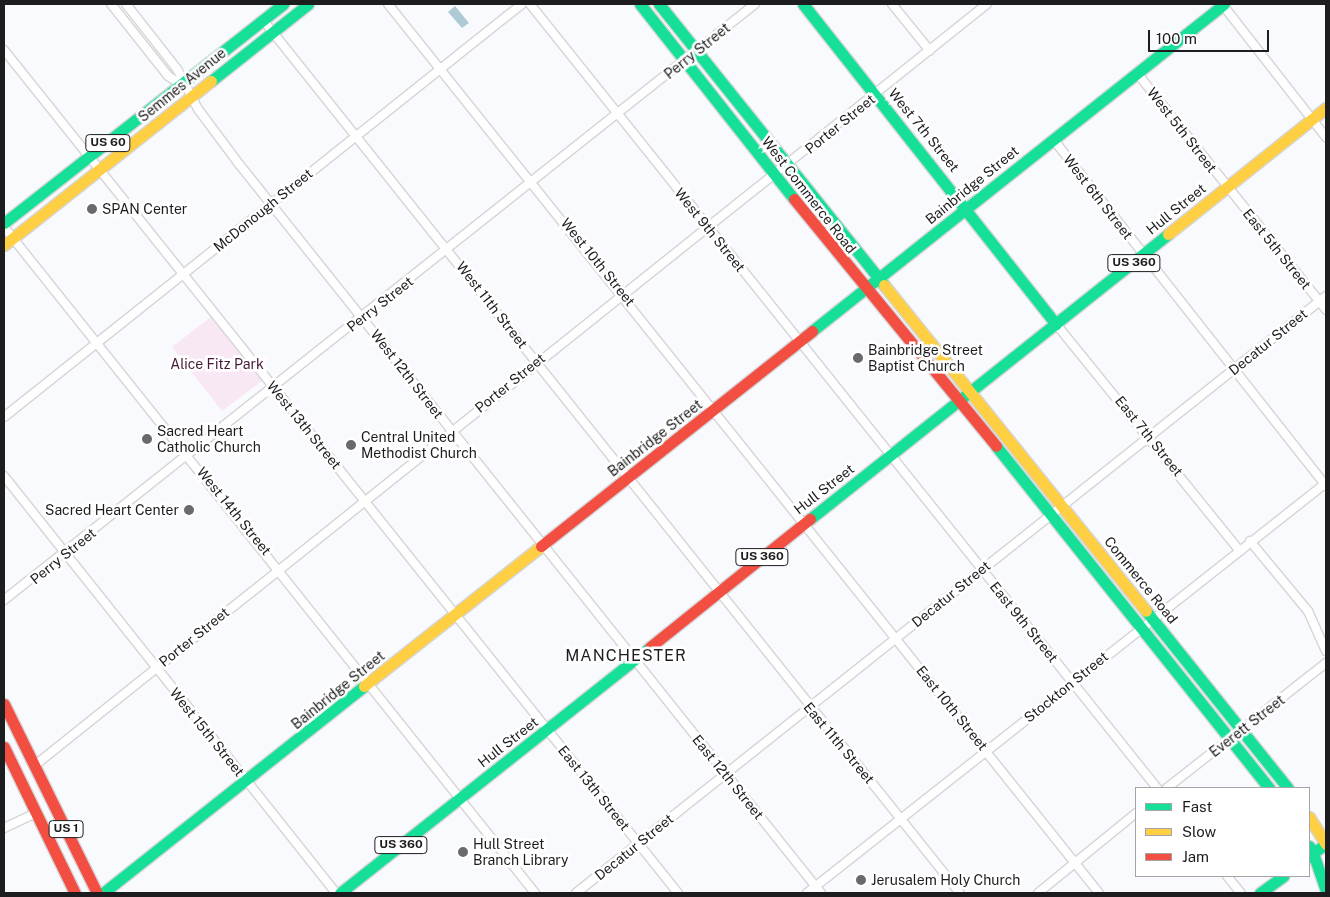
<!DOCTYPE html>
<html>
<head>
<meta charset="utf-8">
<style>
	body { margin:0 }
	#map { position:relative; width:1330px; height:897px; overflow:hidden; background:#f9fafe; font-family:"Public Sans",sans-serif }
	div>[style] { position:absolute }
	.green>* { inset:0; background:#f8e8f4 }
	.water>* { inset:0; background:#adcbd4 }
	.roads { filter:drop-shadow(1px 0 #d5d5d8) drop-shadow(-1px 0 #d5d5d8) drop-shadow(0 1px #d5d5d8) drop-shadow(0 -1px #d5d5d8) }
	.street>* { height:8px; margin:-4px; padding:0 4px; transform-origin:4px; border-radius:4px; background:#fefeff }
	.fast>* { height:11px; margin:-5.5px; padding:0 5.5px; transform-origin:5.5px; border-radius:5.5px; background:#16e098 }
	.slow>* { height:11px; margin:-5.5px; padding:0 5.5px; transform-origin:5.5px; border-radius:5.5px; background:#ffcf43 }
	.jam>* { height:11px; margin:-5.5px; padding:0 5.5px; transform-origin:5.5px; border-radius:5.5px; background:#f24e42 }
	.dots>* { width:14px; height:14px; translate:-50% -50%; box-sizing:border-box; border:2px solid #fff; border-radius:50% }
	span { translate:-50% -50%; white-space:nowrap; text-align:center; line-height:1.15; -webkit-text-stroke:5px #fff; paint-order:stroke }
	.shield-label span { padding:1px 4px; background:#fff; border:1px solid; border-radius:4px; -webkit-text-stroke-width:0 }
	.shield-label { font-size:12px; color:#1d1d20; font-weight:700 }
	.street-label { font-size:14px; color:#1d1d20 }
	.poi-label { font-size:14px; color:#1d1d20 }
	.left { translate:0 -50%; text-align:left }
	.right { translate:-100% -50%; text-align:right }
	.park-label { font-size:14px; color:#461b39 }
	.quarter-label { font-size:16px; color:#1d1d20; letter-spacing:1px }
	.frame { position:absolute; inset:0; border:5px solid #1d1d20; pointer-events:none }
	.legend { position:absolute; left:1135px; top:787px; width:175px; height:90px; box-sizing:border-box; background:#fff; border:1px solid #a5a5a6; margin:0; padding:6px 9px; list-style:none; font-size:15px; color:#1d1d20 }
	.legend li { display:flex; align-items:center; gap:10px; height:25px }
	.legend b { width:25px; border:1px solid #a5a5a6 }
	.scale { position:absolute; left:1148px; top:30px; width:121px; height:22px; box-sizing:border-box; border:2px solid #1d1d20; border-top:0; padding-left:6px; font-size:15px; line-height:18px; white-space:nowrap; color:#1d1d20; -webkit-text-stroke:4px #fff; paint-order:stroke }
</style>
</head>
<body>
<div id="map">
	<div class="green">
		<i style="clip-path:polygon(212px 316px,262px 381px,222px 411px,172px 347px)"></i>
	</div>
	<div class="water">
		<i style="clip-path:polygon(455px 6px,469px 23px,462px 28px,448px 12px)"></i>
	</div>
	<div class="roads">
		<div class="street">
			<i style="left:111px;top:4px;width:92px;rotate:51.6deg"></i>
			<i style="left:168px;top:76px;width:17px;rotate:33deg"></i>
			<i style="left:126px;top:4px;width:83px;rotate:51.9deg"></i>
			<i style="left:177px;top:69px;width:45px;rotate:62.3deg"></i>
			<i style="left:198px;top:109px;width:69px;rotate:53.3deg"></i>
			<i style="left:239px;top:164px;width:933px;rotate:51.4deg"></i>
			<i style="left:388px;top:4px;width:1138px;rotate:51.35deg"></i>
			<i style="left:530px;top:4px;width:1004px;rotate:51.35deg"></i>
			<i style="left:892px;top:4px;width:60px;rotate:51deg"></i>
			<i style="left:1222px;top:4px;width:169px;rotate:52deg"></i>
			<i style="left:263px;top:20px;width:1117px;rotate:51.4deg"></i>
			<i style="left:4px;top:50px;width:1079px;rotate:51.36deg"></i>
			<i style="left:1137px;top:73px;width:303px;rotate:51.4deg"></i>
			<i style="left:1053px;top:139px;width:442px;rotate:51.8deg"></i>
			<i style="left:4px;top:227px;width:852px;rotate:51.43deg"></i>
			<i style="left:1056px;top:324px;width:291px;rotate:51deg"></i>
			<i style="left:4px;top:417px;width:662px;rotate:-38.57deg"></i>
			<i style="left:4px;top:476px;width:533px;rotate:51.47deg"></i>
			<i style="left:1250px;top:541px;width:91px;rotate:50.4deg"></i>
			<i style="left:1308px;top:611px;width:44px;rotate:65.8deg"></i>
			<i style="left:4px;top:600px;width:959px;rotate:-38.44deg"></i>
			<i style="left:34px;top:766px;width:1220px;rotate:-38.65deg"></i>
			<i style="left:1167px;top:788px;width:202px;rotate:-38.2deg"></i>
			<i style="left:4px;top:828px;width:35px;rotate:-25deg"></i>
			<i style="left:1227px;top:876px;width:22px;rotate:51deg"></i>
			<i style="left:576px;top:893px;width:959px;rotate:-38.52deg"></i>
			<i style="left:807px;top:893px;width:661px;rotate:-38.31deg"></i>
			<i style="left:1038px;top:893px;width:127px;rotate:-39.2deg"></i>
		</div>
		<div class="fast">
			<i style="left:640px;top:4px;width:248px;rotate:51.7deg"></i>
			<i style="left:659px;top:4px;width:360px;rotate:51.3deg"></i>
			<i style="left:803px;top:4px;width:408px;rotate:51.7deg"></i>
			<i style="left:211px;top:81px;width:124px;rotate:-38.4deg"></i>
			<i style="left:4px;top:223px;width:355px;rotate:-38.1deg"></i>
			<i style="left:812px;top:331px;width:526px;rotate:-38.44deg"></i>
			<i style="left:996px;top:446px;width:438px;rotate:51.4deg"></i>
			<i style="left:810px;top:519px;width:458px;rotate:-38.5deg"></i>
			<i style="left:1146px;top:611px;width:227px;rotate:51.3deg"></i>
			<i style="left:1309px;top:846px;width:8px;rotate:60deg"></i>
			<i style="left:1313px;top:853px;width:16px;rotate:-35deg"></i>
			<i style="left:1309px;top:857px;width:6px;rotate:-45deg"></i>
			<i style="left:1313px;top:853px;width:40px;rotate:71.1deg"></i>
			<i style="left:103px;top:893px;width:333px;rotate:-38.4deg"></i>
			<i style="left:340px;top:893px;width:396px;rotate:-38.4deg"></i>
			<i style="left:1260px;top:893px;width:29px;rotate:-36deg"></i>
		</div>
		<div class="slow">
			<i style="left:1168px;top:234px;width:202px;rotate:-38.6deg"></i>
			<i style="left:4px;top:245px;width:264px;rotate:-38.4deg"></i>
			<i style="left:884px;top:285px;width:418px;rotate:51.2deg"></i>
			<i style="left:364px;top:686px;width:226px;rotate:-38.3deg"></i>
			<i style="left:1309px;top:817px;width:32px;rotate:58deg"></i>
		</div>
		<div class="jam">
			<i style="left:794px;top:199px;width:319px;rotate:50.7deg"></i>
			<i style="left:541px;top:546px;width:346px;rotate:-38.4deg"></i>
			<i style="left:650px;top:647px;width:205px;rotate:-38.7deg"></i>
			<i style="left:4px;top:704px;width:211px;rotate:63.8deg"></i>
			<i style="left:4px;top:747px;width:162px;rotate:64.1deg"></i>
		</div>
	</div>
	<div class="dots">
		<i style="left:92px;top:209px;background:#6a6a6e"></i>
		<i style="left:858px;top:358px;background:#6a6a6e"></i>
		<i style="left:147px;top:439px;background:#6a6a6e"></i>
		<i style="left:351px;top:445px;background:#6a6a6e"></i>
		<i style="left:189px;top:510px;background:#6a6a6e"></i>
		<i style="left:463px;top:852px;background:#6a6a6e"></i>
		<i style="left:861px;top:880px;background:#6a6a6e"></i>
	</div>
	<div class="shield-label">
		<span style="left:108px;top:143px">US 60</span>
		<span style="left:1134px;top:263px">US 360</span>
		<span style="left:762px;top:557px">US 360</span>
		<span style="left:66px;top:829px">US 1</span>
		<span style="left:401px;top:845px">US 360</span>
	</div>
	<div class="street-label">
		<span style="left:697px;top:51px;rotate:-39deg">Perry Street</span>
		<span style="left:182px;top:85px;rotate:-39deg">Semmes Avenue</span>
		<span style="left:840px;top:124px;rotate:-39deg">Porter Street</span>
		<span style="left:924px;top:130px;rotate:51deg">West 7th Street</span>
		<span style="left:1182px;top:130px;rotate:52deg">West 5th Street</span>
		<span style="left:972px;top:185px;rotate:-39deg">Bainbridge Street</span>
		<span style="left:809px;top:195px;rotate:52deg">West Commerce Road</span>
		<span style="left:1098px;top:197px;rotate:52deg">West 6th Street</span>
		<span style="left:1176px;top:209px;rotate:-39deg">Hull Street</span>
		<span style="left:263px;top:210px;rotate:-39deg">McDonough Street</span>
		<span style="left:710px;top:230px;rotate:51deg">West 9th Street</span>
		<span style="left:1277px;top:249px;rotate:51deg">East 5th Street</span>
		<span style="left:598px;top:262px;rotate:51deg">West 10th Street</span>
		<span style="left:380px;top:304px;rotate:-38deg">Perry Street</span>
		<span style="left:492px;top:305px;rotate:52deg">West 11th Street</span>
		<span style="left:1268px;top:342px;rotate:-39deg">Decatur Street</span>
		<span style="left:407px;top:374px;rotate:52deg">West 12th Street</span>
		<span style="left:510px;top:383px;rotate:-39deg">Porter Street</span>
		<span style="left:304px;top:425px;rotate:51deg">West 13th Street</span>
		<span style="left:1149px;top:436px;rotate:51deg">East 7th Street</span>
		<span style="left:655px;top:438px;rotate:-38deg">Bainbridge Street</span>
		<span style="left:824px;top:489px;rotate:-38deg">Hull Street</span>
		<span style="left:234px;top:511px;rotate:51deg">West 14th Street</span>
		<span style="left:63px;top:556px;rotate:-39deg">Perry Street</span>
		<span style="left:1141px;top:580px;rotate:51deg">Commerce Road</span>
		<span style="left:951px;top:594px;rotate:-39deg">Decatur Street</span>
		<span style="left:1024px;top:622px;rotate:51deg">East 9th Street</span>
		<span style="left:194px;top:637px;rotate:-39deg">Porter Street</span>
		<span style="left:1066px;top:687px;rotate:-39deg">Stockton Street</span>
		<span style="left:338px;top:690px;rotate:-39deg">Bainbridge Street</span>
		<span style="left:952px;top:708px;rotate:51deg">East 10th Street</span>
		<span style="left:1247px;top:726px;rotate:-38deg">Everett Street</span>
		<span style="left:207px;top:732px;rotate:51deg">West 15th Street</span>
		<span style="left:508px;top:742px;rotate:-38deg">Hull Street</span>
		<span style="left:839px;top:743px;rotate:50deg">East 11th Street</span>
		<span style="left:728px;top:777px;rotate:51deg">East 12th Street</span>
		<span style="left:594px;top:788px;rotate:51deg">East 13th Street</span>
		<span style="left:634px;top:847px;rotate:-39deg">Decatur Street</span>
	</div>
	<div class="poi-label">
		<span class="left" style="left:102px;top:209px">SPAN Center</span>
		<span class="left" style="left:868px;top:358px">Bainbridge Street<br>Baptist Church</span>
		<span class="left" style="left:157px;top:439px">Sacred Heart<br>Catholic Church</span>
		<span class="left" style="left:361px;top:445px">Central United<br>Methodist Church</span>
		<span class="right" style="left:179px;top:510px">Sacred Heart Center</span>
		<span class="left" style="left:473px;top:852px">Hull Street<br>Branch Library</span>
		<span class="left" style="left:871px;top:880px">Jerusalem Holy Church</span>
	</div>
	<div class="park-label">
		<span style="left:217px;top:364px">Alice Fitz Park</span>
	</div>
	<div class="quarter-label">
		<span style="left:626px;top:656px">MANCHESTER</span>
	</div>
	<div class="frame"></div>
	<ul class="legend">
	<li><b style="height:6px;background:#16e098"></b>Fast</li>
	<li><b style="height:6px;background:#ffcf43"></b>Slow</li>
	<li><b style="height:6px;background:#f24e42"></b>Jam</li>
	</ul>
	<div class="scale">100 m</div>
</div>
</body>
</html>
